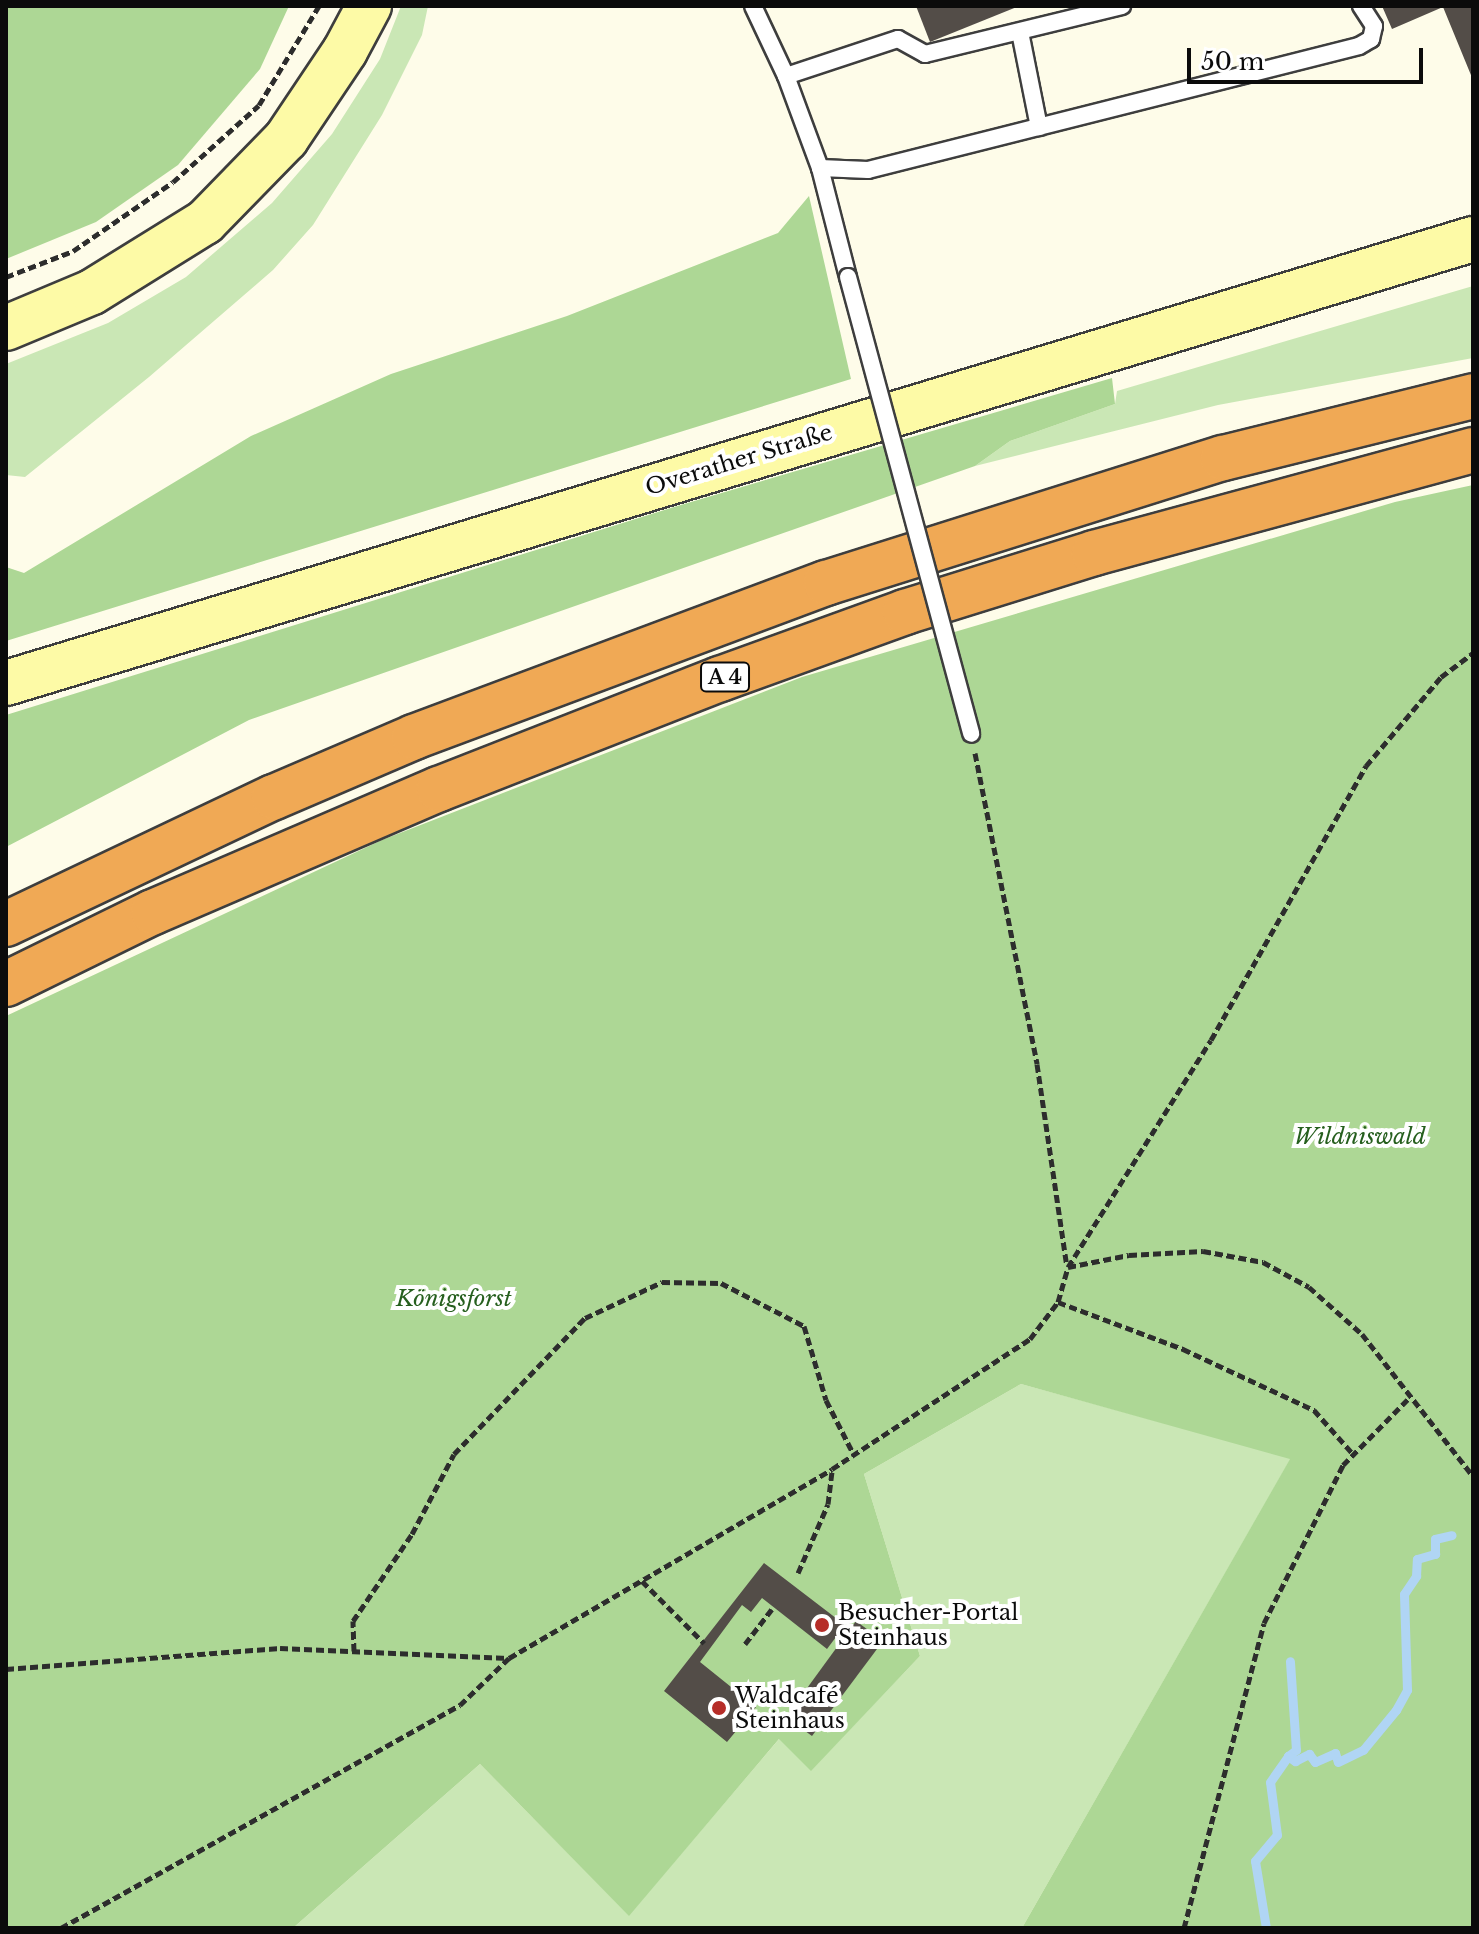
<!DOCTYPE html>
<html>
<head>
<meta charset="utf-8">
<style>
	body { margin:0 }
	#map { position:relative; width:1479px; height:1934px; overflow:hidden; background:#fefce9; font-family:"Libre Baskerville",serif }
	div>[style] { position:absolute }
	.green>* { inset:0; background:#cae7b5 }
	.forest>* { inset:0; background:#add795 }
	.stream>* { height:9px; margin:-4.5px; padding:0 4.5px; transform-origin:4.5px; border-radius:4.5px; background:#b0d5f4 }
	.building>* { inset:0; background:#534d48 }
	.path>* { height:5px; margin-top:-2.5px; transform-origin:0; background:repeating-linear-gradient(90deg,#2d2d2d 0 8px,transparent 0 12px) }
	.roads { filter:drop-shadow(2px 0 #3e3e3e) drop-shadow(-2px 0 #3e3e3e) drop-shadow(0 2px #3e3e3e) drop-shadow(0 -2px #3e3e3e) }
	.service>* { height:16px; margin:-8px; padding:0 8px; transform-origin:8px; border-radius:8px; background:#fff }
	.secondary>* { height:44px; margin:-22px; padding:0 22px; transform-origin:22px; border-radius:22px; background:#fdfaa6 }
	.motorway>* { height:44px; margin:-22px; padding:0 22px; transform-origin:22px; border-radius:22px; background:#f0a955 }
	.bridges { filter:drop-shadow(2px 0 #3e3e3e) drop-shadow(-2px 0 #3e3e3e) drop-shadow(0 2px #3e3e3e) drop-shadow(0 -2px #3e3e3e) }
	.service-bridge>* { height:16px; margin:-8px; padding:0 8px; transform-origin:8px; border-radius:8px; background:#fff }
	.dots>* { width:22px; height:22px; translate:-50% -50%; box-sizing:border-box; border:4px solid #fff; border-radius:50% }
	span { translate:-50% -50%; white-space:nowrap; text-align:center; line-height:1.15; -webkit-text-stroke:8px #fff; paint-order:stroke }
	.shield-label span { padding:2px 6px; background:#fff; border:2px solid; border-radius:6px; -webkit-text-stroke-width:0 }
	.shield-label { font-size:20px; color:#0b0b0b; font-weight:700 }
	.street-label { font-size:22px; color:#0b0b0b }
	.park-label { font-size:22px; color:#265f1e; font-style:italic }
	.poi-label { font-size:22px; color:#0b0b0b }
	.left { translate:0 -50%; text-align:left }
	.frame { position:absolute; inset:0; border:8px solid #0b0b0b; pointer-events:none }
	.scale { position:absolute; left:1187px; top:48px; width:236px; height:36px; box-sizing:border-box; border:4px solid #0b0b0b; border-top:0; padding-left:10px; font-size:24px; line-height:28px; white-space:nowrap; color:#0b0b0b; -webkit-text-stroke:6px #fff; paint-order:stroke }
</style>
</head>
<body>
<div id="map">
	<div class="green">
		<i style="clip-path:polygon(401px 6px,428px 6px,422px 35px,382px 115px,313px 225px,273px 270px,149px 377px,25px 477px,6px 475px,6px 364px,108px 323px,186px 277px,272px 203px,332px 134px,380px 59px)"></i>
		<i style="clip-path:polygon(1473px 286px,1473px 358px,1218px 405px,975px 466px,1010px 441px,1115px 404px,1117px 391px)"></i>
		<i style="clip-path:polygon(1021px 1384px,1291px 1458px,1022px 1928px,293px 1928px,480px 1764px,629px 1915px,780px 1738px,811px 1770px,920px 1656px,864px 1474px)"></i>
	</div>
	<div class="forest">
		<i style="clip-path:polygon(6px 6px,289px 6px,260px 69px,178px 165px,96px 222px,6px 259px)"></i>
		<i style="clip-path:polygon(809px 196px,851px 379px,6px 641px,6px 567px,24px 573px,251px 436px,391px 374px,567px 316px,778px 233px)"></i>
		<i style="clip-path:polygon(1112px 378px,1115px 404px,1010px 441px,975px 466px,249px 720px,6px 847px,6px 715px,674px 507px)"></i>
		<i style="clip-path:polygon(1473px 485px,1473px 1928px,1022px 1928px,1290px 1459px,1021px 1384px,864px 1474px,920px 1656px,811px 1771px,779px 1739px,629px 1916px,480px 1764px,293px 1928px,6px 1928px,6px 1016px,382px 840px,802px 677px,1395px 502px)"></i>
	</div>
	<div class="stream">
		<i style="left:1288px;top:1756px;width:10px;rotate:-37deg"></i>
		<i style="left:1296px;top:1750px;width:89px;rotate:-93.9deg"></i>
		<i style="left:1266px;top:1928px;width:68px;rotate:-99.3deg"></i>
		<i style="left:1255px;top:1861px;width:34px;rotate:-50deg"></i>
		<i style="left:1277px;top:1835px;width:53px;rotate:-97.5deg"></i>
		<i style="left:1270px;top:1782px;width:32px;rotate:-55deg"></i>
		<i style="left:1288px;top:1756px;width:9px;rotate:36deg"></i>
		<i style="left:1295px;top:1761px;width:16px;rotate:-27deg"></i>
		<i style="left:1309px;top:1754px;width:10px;rotate:53deg"></i>
		<i style="left:1315px;top:1762px;width:22px;rotate:-24deg"></i>
		<i style="left:1335px;top:1753px;width:9px;rotate:72deg"></i>
		<i style="left:1338px;top:1762px;width:28px;rotate:-26deg"></i>
		<i style="left:1363px;top:1750px;width:52px;rotate:-50.5deg"></i>
		<i style="left:1396px;top:1710px;width:23px;rotate:-61deg"></i>
		<i style="left:1407px;top:1690px;width:96px;rotate:-91.8deg"></i>
		<i style="left:1404px;top:1594px;width:22px;rotate:-56deg"></i>
		<i style="left:1416px;top:1576px;width:17px;rotate:-87deg"></i>
		<i style="left:1417px;top:1559px;width:19px;rotate:-16deg"></i>
		<i style="left:1435px;top:1554px;width:15px;rotate:-90deg"></i>
		<i style="left:1435px;top:1539px;width:17px;rotate:-13deg"></i>
	</div>
	<div class="building">
		<i style="clip-path:polygon(916px 6px,1019px 6px,930px 42px)"></i>
		<i style="clip-path:polygon(1382px 6px,1473px 6px,1473px 80px,1443px 7px,1392px 29px)"></i>
		<i style="clip-path:polygon(764px 1563px,845px 1625px,827px 1649px,762px 1598px,751px 1612px,742px 1605px,700px 1662px,756px 1707px,727px 1742px,664px 1691px)"></i>
		<i style="clip-path:polygon(856px 1621px,883px 1641px,812px 1736px,786px 1717px)"></i>
	</div>
	<div class="path">
		<i style="left:6px;top:277px;width:72px;rotate:-21.2deg"></i>
		<i style="left:73px;top:251px;width:121px;rotate:-34.6deg"></i>
		<i style="left:173px;top:182px;width:115px;rotate:-41.8deg"></i>
		<i style="left:259px;top:105px;width:116px;rotate:-58.8deg"></i>
		<i style="left:975px;top:753px;width:317px;rotate:78.7deg"></i>
		<i style="left:1037px;top:1064px;width:204px;rotate:81.6deg"></i>
		<i style="left:1068px;top:1267px;width:62px;rotate:-11.1deg"></i>
		<i style="left:1129px;top:1255px;width:74px;rotate:-3.1deg"></i>
		<i style="left:1203px;top:1251px;width:61px;rotate:10.4deg"></i>
		<i style="left:1263px;top:1262px;width:52px;rotate:28.5deg"></i>
		<i style="left:1309px;top:1287px;width:71px;rotate:41.6deg"></i>
		<i style="left:1362px;top:1334px;width:180px;rotate:52deg"></i>
		<i style="left:1058px;top:1302px;width:134px;rotate:20.6deg"></i>
		<i style="left:1183px;top:1349px;width:145px;rotate:25deg"></i>
		<i style="left:1314px;top:1410px;width:60px;rotate:48.4deg"></i>
		<i style="left:798px;top:1573px;width:75px;rotate:-66.5deg"></i>
		<i style="left:828px;top:1504px;width:35px;rotate:-83deg"></i>
		<i style="left:642px;top:1581px;width:88px;rotate:45deg"></i>
		<i style="left:745px;top:1644px;width:44px;rotate:-52.4deg"></i>
		<i style="left:354px;top:1651px;width:30px;rotate:-92deg"></i>
		<i style="left:353px;top:1621px;width:105px;rotate:-55.9deg"></i>
		<i style="left:412px;top:1534px;width:90px;rotate:-62.3deg"></i>
		<i style="left:454px;top:1454px;width:189px;rotate:-46.1deg"></i>
		<i style="left:585px;top:1318px;width:85px;rotate:-25.1deg"></i>
		<i style="left:662px;top:1282px;width:59px;rotate:1deg"></i>
		<i style="left:721px;top:1283px;width:93px;rotate:27.4deg"></i>
		<i style="left:804px;top:1326px;width:77px;rotate:73.4deg"></i>
		<i style="left:826px;top:1400px;width:62px;rotate:63deg"></i>
		<i style="left:6px;top:1669px;width:275px;rotate:-4.4deg"></i>
		<i style="left:280px;top:1648px;width:228px;rotate:2.5deg"></i>
		<i style="left:61px;top:1928px;width:457px;rotate:-29.2deg"></i>
		<i style="left:460px;top:1705px;width:68px;rotate:-43.8deg"></i>
		<i style="left:509px;top:1658px;width:374px;rotate:-30.3deg"></i>
		<i style="left:832px;top:1469px;width:237px;rotate:-33.3deg"></i>
		<i style="left:1030px;top:1339px;width:46px;rotate:-52.9deg"></i>
		<i style="left:1058px;top:1302px;width:36px;rotate:-74deg"></i>
		<i style="left:1068px;top:1267px;width:268px;rotate:-57.8deg"></i>
		<i style="left:1211px;top:1040px;width:315px;rotate:-60.5deg"></i>
		<i style="left:1366px;top:766px;width:116px;rotate:-49.9deg"></i>
		<i style="left:1441px;top:677px;width:40px;rotate:-37deg"></i>
		<i style="left:1184px;top:1928px;width:315px;rotate:-75.3deg"></i>
		<i style="left:1264px;top:1623px;width:177px;rotate:-63.4deg"></i>
		<i style="left:1343px;top:1465px;width:94px;rotate:-45.4deg"></i>
	</div>
	<div class="roads">
		<div class="service">
			<i style="left:753px;top:6px;width:77px;rotate:64.8deg"></i>
			<i style="left:786px;top:76px;width:98px;rotate:69.7deg"></i>
			<i style="left:820px;top:168px;width:113px;rotate:75.6deg"></i>
			<i style="left:1020px;top:32px;width:97px;rotate:78.7deg"></i>
			<i style="left:786px;top:76px;width:118px;rotate:-18.3deg"></i>
			<i style="left:898px;top:39px;width:31px;rotate:29deg"></i>
			<i style="left:925px;top:54px;width:203px;rotate:-13.7deg"></i>
			<i style="left:820px;top:168px;width:48px;rotate:2.4deg"></i>
			<i style="left:868px;top:170px;width:506px;rotate:-14.17deg"></i>
			<i style="left:1359px;top:46px;width:14px;rotate:-30deg"></i>
			<i style="left:1371px;top:39px;width:13px;rotate:-77deg"></i>
			<i style="left:1374px;top:26px;width:24px;rotate:-123deg"></i>
		</div>
		<div class="secondary">
			<i style="left:6px;top:328px;width:93px;rotate:-22.7deg"></i>
			<i style="left:92px;top:292px;width:133px;rotate:-31.8deg"></i>
			<i style="left:205px;top:222px;width:116px;rotate:-45.7deg"></i>
			<i style="left:286px;top:139px;width:106px;rotate:-56.2deg"></i>
			<i style="left:345px;top:51px;width:51px;rotate:-61.9deg"></i>
			<i style="left:6px;top:683px;width:1533px;rotate:-16.84deg"></i>
		</div>
		<div class="motorway">
			<i style="left:6px;top:924px;width:297px;rotate:-25.4deg"></i>
			<i style="left:274px;top:797px;width:152px;rotate:-23.2deg"></i>
			<i style="left:414px;top:737px;width:440px;rotate:-20.5deg"></i>
			<i style="left:826px;top:583px;width:416px;rotate:-17.5deg"></i>
			<i style="left:1223px;top:458px;width:258px;rotate:-13.9deg"></i>
			<i style="left:6px;top:984px;width:164px;rotate:-26.1deg"></i>
			<i style="left:153px;top:912px;width:311px;rotate:-23.3deg"></i>
			<i style="left:439px;top:789px;width:302px;rotate:-21.4deg"></i>
			<i style="left:720px;top:679px;width:197px;rotate:-19.9deg"></i>
			<i style="left:905px;top:612px;width:198px;rotate:-17.3deg"></i>
			<i style="left:1094px;top:553px;width:393px;rotate:-15.2deg"></i>
		</div>
	</div>
	<div class="bridges">
		<div class="service-bridge">
			<i style="left:848px;top:277px;width:473px;rotate:74.9deg"></i>
		</div>
	</div>
	<div class="dots">
		<i style="left:822px;top:1625px;background:#b62d28"></i>
		<i style="left:719px;top:1708px;background:#b62d28"></i>
	</div>
	<div class="shield-label">
		<span style="left:725px;top:677px">A 4</span>
	</div>
	<div class="street-label">
		<span style="left:739px;top:460px;rotate:-17deg">Overather Straße</span>
	</div>
	<div class="park-label">
		<span style="left:1360px;top:1137px">Wildniswald</span>
		<span style="left:454px;top:1299px">Königsforst</span>
	</div>
	<div class="poi-label">
		<span class="left" style="left:838px;top:1625px">Besucher-Portal<br>Steinhaus</span>
		<span class="left" style="left:735px;top:1708px">Waldcafé<br>Steinhaus</span>
	</div>
	<div class="frame"></div>
	<div class="scale">50 m</div>
</div>
</body>
</html>
